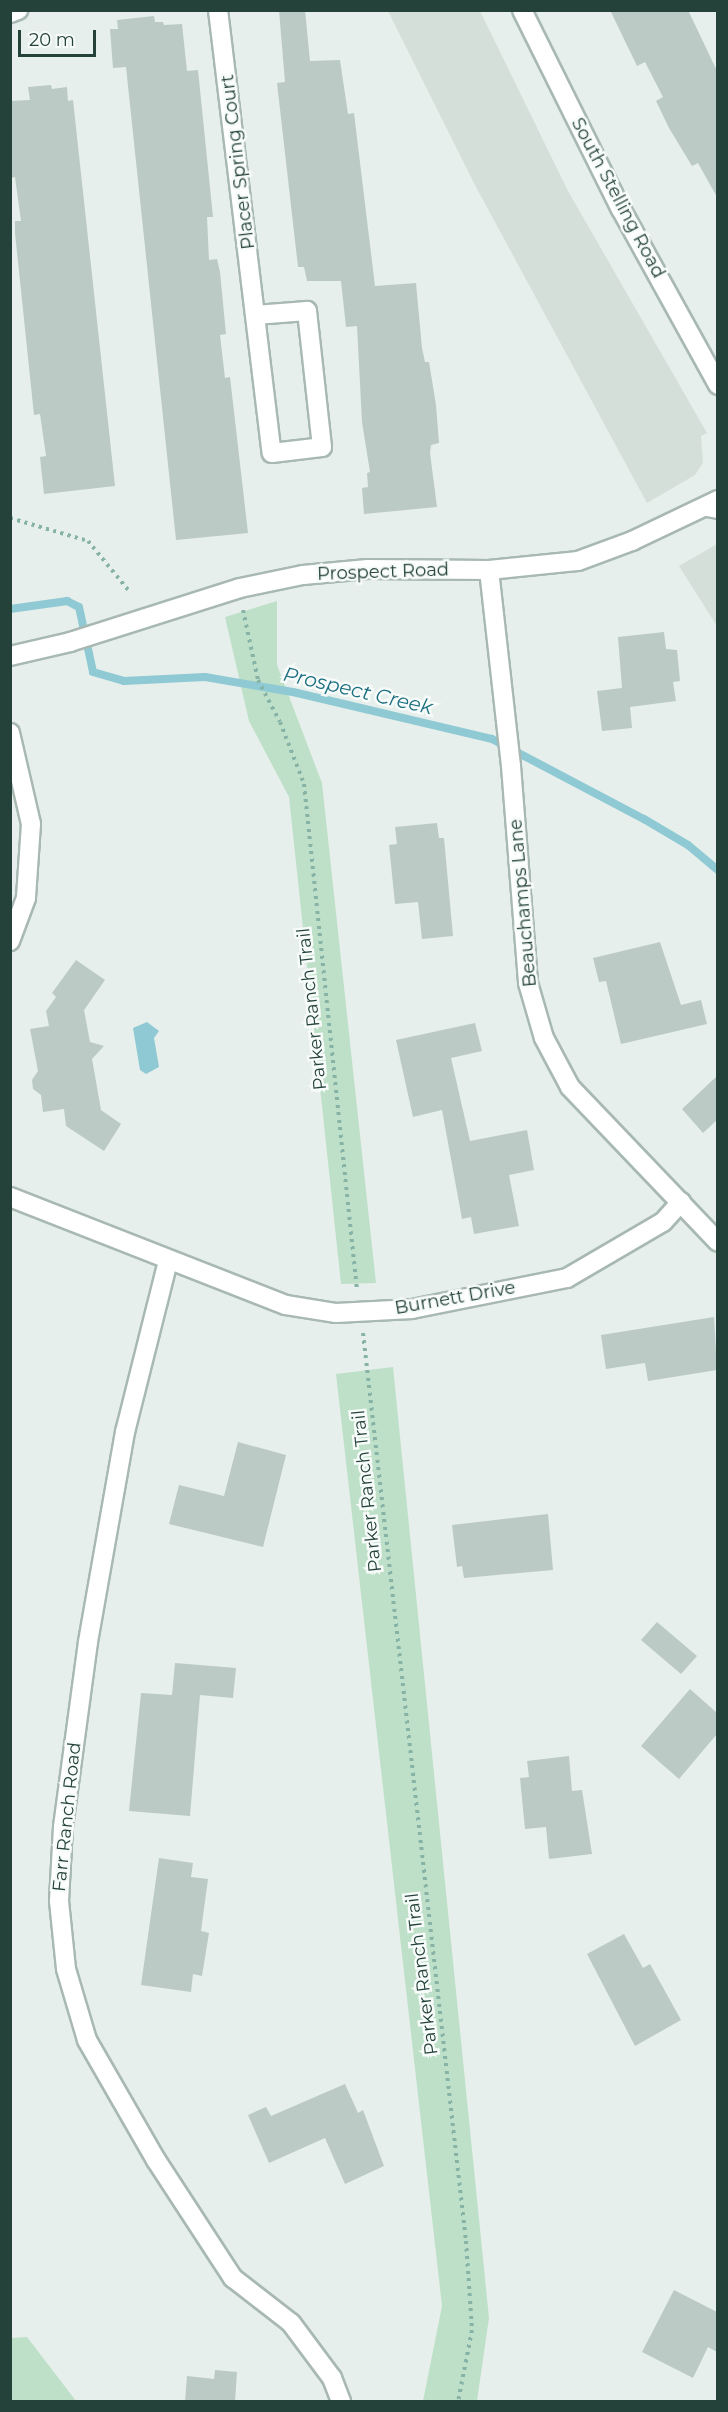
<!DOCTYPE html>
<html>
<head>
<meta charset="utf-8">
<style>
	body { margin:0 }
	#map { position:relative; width:728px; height:2412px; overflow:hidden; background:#e6efeb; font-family:Montserrat,sans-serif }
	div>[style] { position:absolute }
	.built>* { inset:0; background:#d4dfda }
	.green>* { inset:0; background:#bfe0c8 }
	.water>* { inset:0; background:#8ec9d4 }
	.stream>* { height:8px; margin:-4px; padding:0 4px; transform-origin:4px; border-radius:4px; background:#8ec9d4 }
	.building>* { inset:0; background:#bbcac4 }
	.path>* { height:4px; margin-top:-2px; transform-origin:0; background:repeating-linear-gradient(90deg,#86b3a5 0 3px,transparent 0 7.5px) }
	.roads { filter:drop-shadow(2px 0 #a8b8b2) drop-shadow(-2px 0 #a8b8b2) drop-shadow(0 2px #a8b8b2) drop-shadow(0 -2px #a8b8b2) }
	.minor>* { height:18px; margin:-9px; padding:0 9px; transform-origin:9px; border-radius:9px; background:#fff }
	.tertiary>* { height:18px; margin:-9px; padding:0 9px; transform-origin:9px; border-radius:9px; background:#fff }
	.secondary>* { height:18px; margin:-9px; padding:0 9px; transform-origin:9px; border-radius:9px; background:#fff }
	span { translate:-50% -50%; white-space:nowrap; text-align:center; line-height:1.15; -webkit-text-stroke:5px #f7fbf9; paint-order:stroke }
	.street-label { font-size:18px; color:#24423a }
	.water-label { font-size:20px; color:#1c6f80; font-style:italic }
	.frame { position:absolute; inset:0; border:12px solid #24423a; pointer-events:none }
	.scale { position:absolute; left:18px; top:30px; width:78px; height:27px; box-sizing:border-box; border:3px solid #24423a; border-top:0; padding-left:8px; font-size:18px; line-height:21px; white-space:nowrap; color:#24423a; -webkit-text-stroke:4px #f7fbf9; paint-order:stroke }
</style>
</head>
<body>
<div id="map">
	<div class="built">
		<i style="clip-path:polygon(388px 11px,480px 11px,568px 191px,707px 433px,701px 436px,703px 463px,695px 475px,647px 503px,476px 187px)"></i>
		<i style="clip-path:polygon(717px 544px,717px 626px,679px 566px)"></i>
	</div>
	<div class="green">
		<i style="clip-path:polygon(277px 601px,277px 665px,322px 783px,376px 1283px,341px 1284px,289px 797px,249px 721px,225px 617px)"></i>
		<i style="clip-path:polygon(393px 1367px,489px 2318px,477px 2401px,423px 2401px,442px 2306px,336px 1374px)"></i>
		<i style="clip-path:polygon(27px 2337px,76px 2401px,11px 2401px,11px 2338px)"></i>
	</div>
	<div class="water">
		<i style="clip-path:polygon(147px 1022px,159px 1031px,154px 1038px,159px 1067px,146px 1074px,140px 1070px,133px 1028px)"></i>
	</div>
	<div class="stream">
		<i style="left:10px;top:609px;width:58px;rotate:-8deg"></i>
		<i style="left:67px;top:601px;width:13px;rotate:27deg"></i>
		<i style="left:79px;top:607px;width:66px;rotate:77.8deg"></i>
		<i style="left:93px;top:672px;width:32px;rotate:16deg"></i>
		<i style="left:124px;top:681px;width:81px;rotate:-2.8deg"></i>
		<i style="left:205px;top:677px;width:89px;rotate:9.7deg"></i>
		<i style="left:293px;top:692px;width:204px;rotate:13.3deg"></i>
		<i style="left:492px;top:739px;width:172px;rotate:27.8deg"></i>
		<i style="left:644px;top:819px;width:51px;rotate:30.6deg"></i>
		<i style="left:688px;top:845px;width:39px;rotate:40deg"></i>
	</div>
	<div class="building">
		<i style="clip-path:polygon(279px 10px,305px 10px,310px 61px,340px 60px,348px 114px,354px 113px,375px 286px,416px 283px,422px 348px,425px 362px,429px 362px,436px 405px,439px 443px,431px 445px,430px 453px,437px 507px,364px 514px,362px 488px,368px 487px,367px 473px,370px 472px,362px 422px,357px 326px,346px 327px,341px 281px,307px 281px,304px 267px,298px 267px,277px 83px,285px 82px)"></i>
		<i style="clip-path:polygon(610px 10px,688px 10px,717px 71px,717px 197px,698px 163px,692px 166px,669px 128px,656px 101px,663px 97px,645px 62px,637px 66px)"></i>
		<i style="clip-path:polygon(154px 16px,155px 22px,163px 22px,164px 25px,182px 24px,187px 71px,198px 70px,213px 217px,207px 217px,209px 260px,217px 259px,220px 272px,226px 334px,220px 335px,225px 378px,230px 377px,248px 533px,176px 540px,126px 67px,113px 68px,110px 29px,118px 29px,117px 20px)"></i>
		<i style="clip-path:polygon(51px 85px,52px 89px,67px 87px,68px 101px,73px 100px,115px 486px,44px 494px,40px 457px,46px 456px,40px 414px,34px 415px,15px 233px,15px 221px,21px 221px,15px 177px,10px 178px,10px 101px,30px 100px,28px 87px)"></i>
		<i style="clip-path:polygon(664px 632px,666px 649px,677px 650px,680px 681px,673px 682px,676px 701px,630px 707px,632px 728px,602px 731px,597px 691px,622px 688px,618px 637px)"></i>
		<i style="clip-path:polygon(437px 823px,439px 838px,444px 838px,453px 936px,422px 939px,418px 902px,395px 904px,389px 845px,397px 844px,395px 827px)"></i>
		<i style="clip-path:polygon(660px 942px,681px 1005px,701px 1000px,707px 1024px,621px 1044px,606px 981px,599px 982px,593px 958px)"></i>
		<i style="clip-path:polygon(76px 960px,105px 980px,84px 1010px,90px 1042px,104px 1046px,92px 1059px,101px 1110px,121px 1124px,104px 1151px,66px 1126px,64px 1109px,43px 1112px,41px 1095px,33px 1089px,32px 1080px,38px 1071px,30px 1029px,49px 1026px,46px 1011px,56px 997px,52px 993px)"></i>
		<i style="clip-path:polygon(475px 1023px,482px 1051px,451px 1058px,470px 1141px,527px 1130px,534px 1170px,509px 1175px,519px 1226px,474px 1234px,471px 1217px,462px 1219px,442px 1110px,413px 1117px,396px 1040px)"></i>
		<i style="clip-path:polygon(717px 1076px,717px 1120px,703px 1133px,682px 1109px)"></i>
		<i style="clip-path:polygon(714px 1317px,717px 1370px,648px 1381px,645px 1363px,606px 1369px,601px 1335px)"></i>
		<i style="clip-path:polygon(238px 1442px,286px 1455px,263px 1547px,169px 1524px,179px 1485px,224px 1496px)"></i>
		<i style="clip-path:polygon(548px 1514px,553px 1570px,464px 1578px,462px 1566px,457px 1567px,452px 1525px)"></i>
		<i style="clip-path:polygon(657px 1622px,697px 1656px,681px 1674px,641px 1640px)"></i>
		<i style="clip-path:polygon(175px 1663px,236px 1668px,233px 1698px,200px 1695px,190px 1816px,129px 1811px,141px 1693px,172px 1695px)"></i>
		<i style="clip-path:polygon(690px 1689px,717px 1713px,717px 1734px,679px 1779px,641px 1746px)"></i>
		<i style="clip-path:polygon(569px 1756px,572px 1791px,582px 1790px,592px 1854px,549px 1859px,546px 1827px,525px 1829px,520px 1778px,529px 1777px,527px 1761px)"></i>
		<i style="clip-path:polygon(159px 1858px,193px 1863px,191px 1877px,208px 1879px,201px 1931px,209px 1933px,202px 1976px,193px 1974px,191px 1992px,141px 1985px)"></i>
		<i style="clip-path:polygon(624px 1934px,643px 1968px,650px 1964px,681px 2020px,635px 2046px,587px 1954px)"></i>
		<i style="clip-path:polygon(345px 2084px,358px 2113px,363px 2110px,384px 2166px,345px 2184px,325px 2138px,269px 2163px,248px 2115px,266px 2107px,271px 2116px)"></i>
		<i style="clip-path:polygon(674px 2290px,717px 2312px,717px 2352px,708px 2347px,693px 2378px,642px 2352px)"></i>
		<i style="clip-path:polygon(215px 2370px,237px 2372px,235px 2402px,185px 2402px,187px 2376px,214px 2379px)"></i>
	</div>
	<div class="path">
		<i style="left:10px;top:518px;width:81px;rotate:16.4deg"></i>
		<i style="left:88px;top:541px;width:65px;rotate:50.6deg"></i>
		<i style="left:243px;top:610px;width:72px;rotate:77.9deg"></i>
		<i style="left:258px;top:680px;width:47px;rotate:62.4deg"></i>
		<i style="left:280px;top:722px;width:66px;rotate:68.8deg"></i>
		<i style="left:304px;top:784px;width:509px;rotate:84.02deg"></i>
		<i style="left:363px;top:1333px;width:914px;rotate:83.53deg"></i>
		<i style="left:466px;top:2241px;width:89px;rotate:86.1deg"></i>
		<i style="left:472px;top:2330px;width:73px;rotate:101deg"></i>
	</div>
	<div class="roads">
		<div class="minor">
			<i style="left:218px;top:10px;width:446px;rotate:83.1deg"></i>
			<i style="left:272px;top:453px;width:50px;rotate:-6.8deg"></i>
			<i style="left:322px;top:447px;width:137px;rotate:-96.3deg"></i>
			<i style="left:307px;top:311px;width:52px;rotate:175.6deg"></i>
			<i style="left:10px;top:13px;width:9px;rotate:-21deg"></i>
			<i style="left:489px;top:570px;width:197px;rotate:83.6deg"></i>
			<i style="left:511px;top:766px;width:218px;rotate:85.5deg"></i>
			<i style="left:528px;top:983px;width:57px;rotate:73.8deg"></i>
			<i style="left:544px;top:1038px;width:55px;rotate:62deg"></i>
			<i style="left:570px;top:1087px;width:214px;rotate:46.3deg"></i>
			<i style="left:70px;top:642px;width:178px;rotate:-17.6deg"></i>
			<i style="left:240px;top:588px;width:64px;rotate:-11.7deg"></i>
			<i style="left:303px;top:575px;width:65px;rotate:-5.3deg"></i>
			<i style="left:368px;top:569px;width:121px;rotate:0.5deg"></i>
			<i style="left:489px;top:570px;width:89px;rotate:-5.8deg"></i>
			<i style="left:578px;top:561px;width:58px;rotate:-20.3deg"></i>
			<i style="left:632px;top:541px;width:95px;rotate:-25.5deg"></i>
			<i style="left:10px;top:733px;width:93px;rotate:77deg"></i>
			<i style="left:31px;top:824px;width:74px;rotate:93.9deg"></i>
			<i style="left:26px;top:898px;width:46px;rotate:110.4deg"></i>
			<i style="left:10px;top:1197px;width:296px;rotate:21.4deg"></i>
			<i style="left:286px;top:1305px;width:51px;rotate:9.1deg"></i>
			<i style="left:336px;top:1313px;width:76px;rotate:-3deg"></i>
			<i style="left:412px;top:1309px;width:158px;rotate:-11.3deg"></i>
			<i style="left:567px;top:1278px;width:111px;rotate:-30.3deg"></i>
			<i style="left:663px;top:1222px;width:27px;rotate:-48deg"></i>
			<i style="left:168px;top:1261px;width:176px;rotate:104.1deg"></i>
			<i style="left:125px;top:1432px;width:213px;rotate:100deg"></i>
			<i style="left:88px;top:1642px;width:187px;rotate:97.7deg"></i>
			<i style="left:63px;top:1827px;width:74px;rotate:93.1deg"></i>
			<i style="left:59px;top:1901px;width:68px;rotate:84.1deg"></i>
			<i style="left:66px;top:1969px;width:74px;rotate:73.5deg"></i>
			<i style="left:87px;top:2040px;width:138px;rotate:60.1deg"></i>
			<i style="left:156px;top:2160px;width:141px;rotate:56.9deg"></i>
			<i style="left:233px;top:2278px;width:73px;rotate:37.8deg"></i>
			<i style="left:291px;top:2323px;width:69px;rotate:53.3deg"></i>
			<i style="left:332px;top:2378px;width:26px;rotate:69deg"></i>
		</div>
		<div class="tertiary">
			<i style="left:10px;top:656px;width:62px;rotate:-13.1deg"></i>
		</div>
		<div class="secondary">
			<i style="left:522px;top:10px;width:222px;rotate:63.6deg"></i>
			<i style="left:621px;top:209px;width:201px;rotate:61.1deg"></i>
			<i style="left:707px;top:507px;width:11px;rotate:10deg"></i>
		</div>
	</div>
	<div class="street-label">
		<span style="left:238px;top:162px;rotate:-97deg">Placer Spring Court</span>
		<span style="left:618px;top:198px;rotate:62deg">South Stelling Road</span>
		<span style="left:383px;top:572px;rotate:-2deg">Prospect Road</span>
		<span style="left:523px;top:903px;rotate:-95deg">Beauchamps Lane</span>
		<span style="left:312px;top:1009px;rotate:-96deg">Parker Ranch Trail</span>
		<span style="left:455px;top:1298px;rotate:-10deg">Burnett Drive</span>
		<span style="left:367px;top:1491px;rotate:-96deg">Parker Ranch Trail</span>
		<span style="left:67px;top:1817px;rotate:-84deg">Farr Ranch Road</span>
		<span style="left:422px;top:1974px;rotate:-97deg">Parker Ranch Trail</span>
	</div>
	<div class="water-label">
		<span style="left:358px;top:691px;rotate:13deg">Prospect Creek</span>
	</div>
	<div class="frame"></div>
	<div class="scale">20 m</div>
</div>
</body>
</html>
